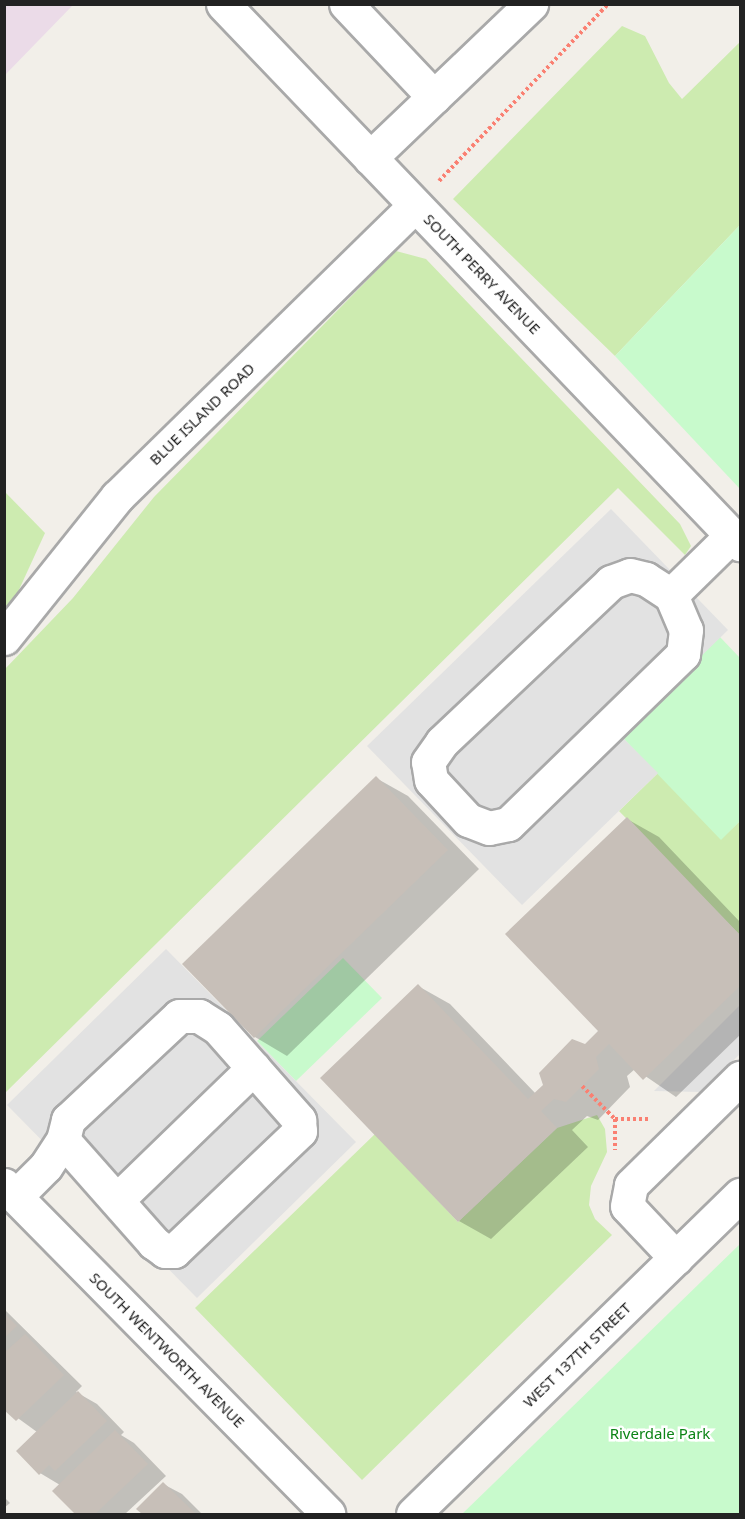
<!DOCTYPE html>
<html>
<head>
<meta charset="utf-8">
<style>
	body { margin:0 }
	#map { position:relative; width:745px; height:1519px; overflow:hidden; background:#f2efe9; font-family:"Noto Sans",sans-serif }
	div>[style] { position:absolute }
	.industrial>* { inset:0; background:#ebdbe8 }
	.grass>* { inset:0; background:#cdebb0 }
	.park>* { inset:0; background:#c8facc }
	.parking>* { inset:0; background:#e2e2e2 }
	.shadow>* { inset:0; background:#0003 }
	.building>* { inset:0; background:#c7bfb8 }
	.path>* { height:4px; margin-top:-2px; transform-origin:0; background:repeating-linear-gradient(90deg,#fa8072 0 3px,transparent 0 6px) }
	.roads { filter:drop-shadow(2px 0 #a9a9a9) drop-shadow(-2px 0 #a9a9a9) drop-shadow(0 2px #a9a9a9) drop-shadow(0 -2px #a9a9a9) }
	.minor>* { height:33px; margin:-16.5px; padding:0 16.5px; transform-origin:16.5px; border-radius:16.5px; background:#fff }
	span { translate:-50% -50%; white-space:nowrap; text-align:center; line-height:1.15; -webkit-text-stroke:5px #fff; paint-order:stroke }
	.street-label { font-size:15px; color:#222 }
	.park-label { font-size:15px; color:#0c8416 }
	.frame { position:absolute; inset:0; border:6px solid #222; pointer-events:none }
</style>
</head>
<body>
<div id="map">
	<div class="industrial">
		<i style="clip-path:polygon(5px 4px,73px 5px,5px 75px,4px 5px)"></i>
	</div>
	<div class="grass">
		<i style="clip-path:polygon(622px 26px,645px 36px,669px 83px,682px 99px,740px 42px,740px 225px,615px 356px,453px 199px)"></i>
		<i style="clip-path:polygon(396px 251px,426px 259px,680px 524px,691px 546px,685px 555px,618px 488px,5px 1093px,5px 669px,73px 598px,154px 497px)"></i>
		<i style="clip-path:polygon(5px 492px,45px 533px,12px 605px,5px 613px)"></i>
		<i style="clip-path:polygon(658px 773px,721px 839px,740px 821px,740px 935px,619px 811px)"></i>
		<i style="clip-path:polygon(597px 1115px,605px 1129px,607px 1152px,591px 1186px,589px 1205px,595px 1219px,612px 1235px,362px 1480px,195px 1308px,375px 1134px,458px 1222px,557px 1128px)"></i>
	</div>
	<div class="park">
		<i style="clip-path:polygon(740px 225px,740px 489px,615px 356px)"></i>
		<i style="clip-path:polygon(720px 637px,740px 658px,740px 821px,721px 840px,620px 735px)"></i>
		<i style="clip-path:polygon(343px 958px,382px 998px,296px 1081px,257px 1041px)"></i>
		<i style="clip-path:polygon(740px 1244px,740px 1514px,462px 1514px)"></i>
	</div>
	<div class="parking">
		<i style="clip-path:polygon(611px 509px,728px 630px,620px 735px,658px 773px,522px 905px,367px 746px)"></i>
		<i style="clip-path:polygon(166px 949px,356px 1142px,197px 1298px,7px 1105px)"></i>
		<i style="clip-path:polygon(740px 1005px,740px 1054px,701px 1092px,654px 1091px)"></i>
	</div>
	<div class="shadow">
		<i style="clip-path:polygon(376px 778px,408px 796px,479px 869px,287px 1056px,255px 1037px,184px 964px)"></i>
		<i style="clip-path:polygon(627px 819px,659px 837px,740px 922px,740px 1035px,676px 1097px,635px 1069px,627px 1076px,630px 1087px,598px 1120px,587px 1116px,572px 1130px,588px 1147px,491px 1239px,459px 1221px,418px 986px,450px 1004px,536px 1094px,600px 1031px)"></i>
		<i style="clip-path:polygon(4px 1309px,82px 1386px,76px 1392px,97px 1404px,124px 1432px,121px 1435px,134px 1443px,166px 1476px,125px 1514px,77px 1514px,54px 1491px,60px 1485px,40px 1473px,37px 1432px,4px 1408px)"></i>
		<i style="clip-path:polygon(163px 1484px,182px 1494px,202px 1514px,144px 1514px,138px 1509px)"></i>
		<i style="clip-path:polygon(4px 1497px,10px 1503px,4px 1508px)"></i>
	</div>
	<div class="building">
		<i style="clip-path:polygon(376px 776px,448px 850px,254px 1038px,182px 964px)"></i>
		<i style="clip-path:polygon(627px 817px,740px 935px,740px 986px,643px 1080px,609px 1044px,596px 1057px,599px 1069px,566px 1102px,554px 1099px,541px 1111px,557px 1128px,458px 1222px,320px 1078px,418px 984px,528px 1099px,543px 1085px,539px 1073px,572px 1039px,585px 1044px,598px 1031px,505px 934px)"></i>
		<i style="clip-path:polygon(4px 1313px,17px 1326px,4px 1338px)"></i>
		<i style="clip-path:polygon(25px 1334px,64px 1375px,16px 1421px,4px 1410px,4px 1353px)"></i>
		<i style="clip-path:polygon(78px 1391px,107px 1421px,55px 1471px,49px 1465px,39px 1475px,16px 1451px)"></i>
		<i style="clip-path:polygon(115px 1430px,148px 1464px,95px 1514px,75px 1514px,52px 1491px)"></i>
		<i style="clip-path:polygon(163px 1482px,196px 1514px,142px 1514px,136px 1509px)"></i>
	</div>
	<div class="path">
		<i style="left:439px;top:181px;width:245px;rotate:-46.3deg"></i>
		<i style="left:582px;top:1086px;width:47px;rotate:45deg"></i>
		<i style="left:615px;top:1119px;width:33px"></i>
		<i style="left:615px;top:1119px;width:31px;rotate:90deg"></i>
	</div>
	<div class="roads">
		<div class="minor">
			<i style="left:223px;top:4px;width:748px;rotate:46.25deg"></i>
			<i style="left:346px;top:4px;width:128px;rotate:46.6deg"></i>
			<i style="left:370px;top:158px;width:223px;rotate:-43.7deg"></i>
			<i style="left:630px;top:575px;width:16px;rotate:14deg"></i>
			<i style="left:646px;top:579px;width:30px;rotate:33deg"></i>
			<i style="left:671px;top:595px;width:38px;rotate:67deg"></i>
			<i style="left:686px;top:630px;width:24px;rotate:97deg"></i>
			<i style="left:683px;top:654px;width:244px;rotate:135.8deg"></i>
			<i style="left:508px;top:824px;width:19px;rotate:168deg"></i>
			<i style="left:489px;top:828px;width:22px;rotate:-159deg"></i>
			<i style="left:468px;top:820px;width:54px;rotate:-132.8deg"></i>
			<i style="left:431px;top:780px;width:18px;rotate:-99deg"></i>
			<i style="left:428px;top:762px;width:24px;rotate:-55deg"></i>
			<i style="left:442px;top:742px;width:233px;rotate:-43.4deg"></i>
			<i style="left:611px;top:582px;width:20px;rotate:-20deg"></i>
			<i style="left:671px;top:595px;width:86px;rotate:-44.5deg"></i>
			<i style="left:4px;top:638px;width:181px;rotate:-51.3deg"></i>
			<i style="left:117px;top:497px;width:417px;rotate:-44.4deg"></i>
			<i style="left:4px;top:1185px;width:462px;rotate:45.4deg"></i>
			<i style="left:16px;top:1196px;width:42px;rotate:-45deg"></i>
			<i style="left:46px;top:1166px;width:31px;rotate:-57deg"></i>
			<i style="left:63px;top:1140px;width:21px;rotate:-76deg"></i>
			<i style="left:68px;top:1120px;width:152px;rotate:-43.1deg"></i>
			<i style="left:179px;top:1016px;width:20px"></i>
			<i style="left:199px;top:1016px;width:22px;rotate:32deg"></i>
			<i style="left:218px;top:1028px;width:123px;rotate:48.6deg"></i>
			<i style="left:299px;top:1120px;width:11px;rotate:85deg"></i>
			<i style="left:300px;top:1131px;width:174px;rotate:136.4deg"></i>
			<i style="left:174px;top:1251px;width:9px;rotate:180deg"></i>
			<i style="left:165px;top:1251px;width:14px;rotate:-144deg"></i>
			<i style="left:154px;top:1243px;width:137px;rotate:-131.5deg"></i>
			<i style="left:117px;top:1200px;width:190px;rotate:-44.1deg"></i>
			<i style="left:676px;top:1258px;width:71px;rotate:-133.3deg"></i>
			<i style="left:627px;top:1206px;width:21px;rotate:-79deg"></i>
			<i style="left:631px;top:1185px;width:153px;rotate:-44.5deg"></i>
			<i style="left:413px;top:1514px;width:457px;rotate:-44.3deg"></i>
		</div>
	</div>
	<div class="street-label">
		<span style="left:482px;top:274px;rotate:46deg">SOUTH PERRY AVENUE</span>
		<span style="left:202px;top:414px;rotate:-44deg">BLUE ISLAND ROAD</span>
		<span style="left:167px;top:1350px;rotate:45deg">SOUTH WENTWORTH AVENUE</span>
		<span style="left:577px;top:1355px;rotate:-44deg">WEST 137TH STREET</span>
	</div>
	<div class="park-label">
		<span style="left:660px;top:1434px">Riverdale Park</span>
	</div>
	<div class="frame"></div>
</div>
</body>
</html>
